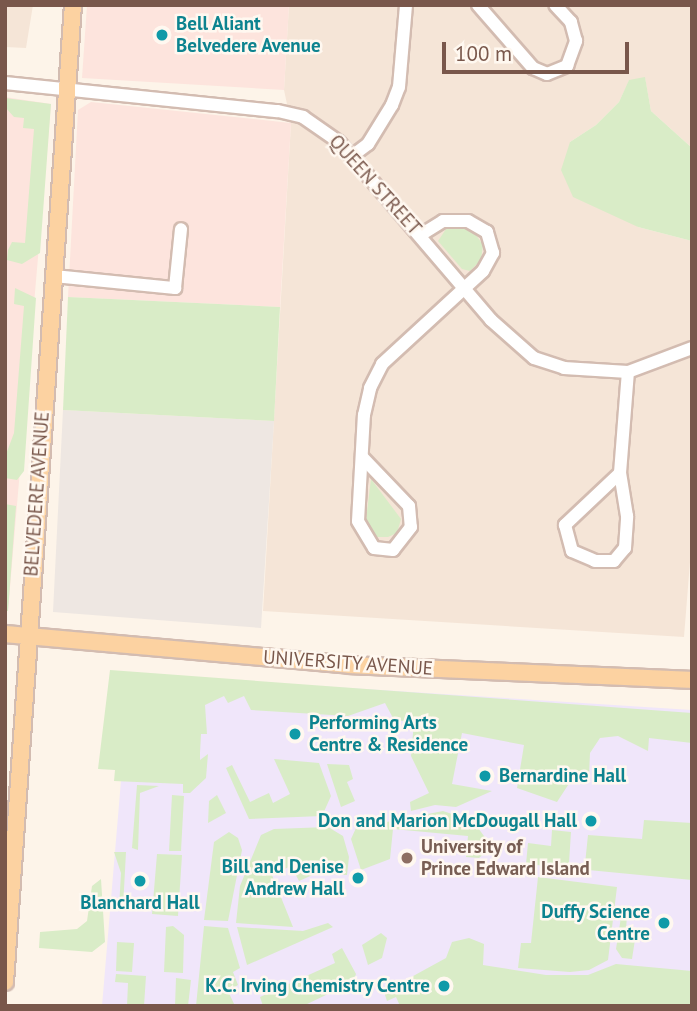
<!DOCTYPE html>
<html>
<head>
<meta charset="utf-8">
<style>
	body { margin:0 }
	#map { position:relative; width:697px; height:1011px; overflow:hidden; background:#fdf4e9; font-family:"PT Sans",sans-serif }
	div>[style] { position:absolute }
	.residential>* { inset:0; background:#f5e5d7 }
	.commercial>* { inset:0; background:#fde4dd }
	.industrial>* { inset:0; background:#eee7e2 }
	.education>* { inset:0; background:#f0e6fa }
	.green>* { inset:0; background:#d9ecc7 }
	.roads { filter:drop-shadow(2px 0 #d3bcb1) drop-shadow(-2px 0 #d3bcb1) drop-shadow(0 2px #d3bcb1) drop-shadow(0 -2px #d3bcb1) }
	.minor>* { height:12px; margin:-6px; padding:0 6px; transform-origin:6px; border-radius:6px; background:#fff }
	.major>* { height:16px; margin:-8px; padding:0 8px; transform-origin:8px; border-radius:8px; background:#fcd2a1 }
	.dots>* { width:19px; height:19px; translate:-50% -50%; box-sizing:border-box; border:4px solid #fff8f0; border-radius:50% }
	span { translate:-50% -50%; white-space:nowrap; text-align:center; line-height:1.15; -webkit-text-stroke:5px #fff8f0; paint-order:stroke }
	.culture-label { font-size:19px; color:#0d838f; font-weight:700 }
	.left { translate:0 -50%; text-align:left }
	.right { translate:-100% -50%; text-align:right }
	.street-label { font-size:19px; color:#79574b }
	.education-label { font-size:19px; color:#785e54; font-weight:700 }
	.frame { position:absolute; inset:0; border:7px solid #79574b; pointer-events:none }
	.scale { position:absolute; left:442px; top:42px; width:187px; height:32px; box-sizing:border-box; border:4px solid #79574b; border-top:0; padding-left:9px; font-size:21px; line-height:24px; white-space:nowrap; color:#79574b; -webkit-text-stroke:5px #fff8f0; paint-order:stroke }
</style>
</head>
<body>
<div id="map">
	<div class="residential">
		<i style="clip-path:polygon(5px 5px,33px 5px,26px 48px,5px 47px)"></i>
		<i style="clip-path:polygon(289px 5px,692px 5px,692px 148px,651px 111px,645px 78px,629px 81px,619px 102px,596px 125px,570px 142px,638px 227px,692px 241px,692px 537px,684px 637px,263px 611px,291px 123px,284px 90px)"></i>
	</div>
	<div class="commercial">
		<i style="clip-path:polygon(87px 5px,289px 5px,284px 90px,82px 78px)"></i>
		<i style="clip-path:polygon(5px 97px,51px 104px,8px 611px,5px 611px)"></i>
		<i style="clip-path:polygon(91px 102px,291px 123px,280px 307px,68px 297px,78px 110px)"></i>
	</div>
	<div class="industrial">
		<i style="clip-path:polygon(63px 410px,274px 421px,261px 628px,53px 612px)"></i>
	</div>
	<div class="education">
		<i style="clip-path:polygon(130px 674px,692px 710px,692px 1006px,102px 1006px)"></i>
	</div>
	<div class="green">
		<i style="clip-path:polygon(645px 77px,651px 111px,692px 148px,692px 241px,638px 227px,573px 197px,561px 170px,570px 142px,596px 125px,619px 102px,629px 80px)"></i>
		<i style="clip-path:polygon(5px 98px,51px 104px,40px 253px,22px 264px,7px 260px,8px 250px,12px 242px,25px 243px,34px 129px,23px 128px,24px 118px,14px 117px,5px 107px)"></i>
		<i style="clip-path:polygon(459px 227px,474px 232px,483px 245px,481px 260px,470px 271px,462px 269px,438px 241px,446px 229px)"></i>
		<i style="clip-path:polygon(15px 288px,36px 298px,24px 471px,17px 480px,5px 478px,5px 457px,14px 433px,24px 306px,14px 304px)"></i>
		<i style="clip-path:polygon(68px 297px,280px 307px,274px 421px,63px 410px)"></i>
		<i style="clip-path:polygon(371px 479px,401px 519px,397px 533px,388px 537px,375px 537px,365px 528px)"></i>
		<i style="clip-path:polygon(5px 504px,16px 506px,8px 611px,5px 611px)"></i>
		<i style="clip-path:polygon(110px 670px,692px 713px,692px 743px,649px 738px,648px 751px,618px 736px,600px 738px,590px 753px,589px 776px,574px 776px,557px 802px,517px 788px,524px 745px,462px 733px,452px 784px,492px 791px,456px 807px,435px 805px,411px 811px,410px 802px,429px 793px,411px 756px,414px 722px,394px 720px,385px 703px,348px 716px,251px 710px,244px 696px,228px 703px,224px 696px,205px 705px,207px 734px,201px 734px,200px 753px,200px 760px,208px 754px,206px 778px,190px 793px,183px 793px,183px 784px,114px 781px,115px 770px,98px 769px)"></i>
		<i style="clip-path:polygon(274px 759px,319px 763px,331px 796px,322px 816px,249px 819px,226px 768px,232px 765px,250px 802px,269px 793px,273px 803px,290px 794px)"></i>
		<i style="clip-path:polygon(327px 764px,349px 765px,353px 779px,347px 782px,355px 801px,341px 807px)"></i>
		<i style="clip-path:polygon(137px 785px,159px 786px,140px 793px,138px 850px,132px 848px)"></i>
		<i style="clip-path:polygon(172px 795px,184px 796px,181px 851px,169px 851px)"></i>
		<i style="clip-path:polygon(217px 795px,226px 813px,208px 823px,209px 801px)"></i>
		<i style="clip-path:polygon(443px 811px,473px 821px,492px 847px,479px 858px,466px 857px,468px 836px,393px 829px,390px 859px,361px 870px,351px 839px,356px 828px)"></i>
		<i style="clip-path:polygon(644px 820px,692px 823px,692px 880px,526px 864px,528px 843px,551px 846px,552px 830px,571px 832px,569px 863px,585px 864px,588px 835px,642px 839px)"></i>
		<i style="clip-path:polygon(328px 827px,343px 836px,349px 857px,347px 875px,317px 873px,299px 881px,291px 866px,272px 875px,293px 927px,236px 923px,240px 886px,261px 835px,274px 829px)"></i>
		<i style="clip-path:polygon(229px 832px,238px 838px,242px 850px,228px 921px,204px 920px,214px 842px)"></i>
		<i style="clip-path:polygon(114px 852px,126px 852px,123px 908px,119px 908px,121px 873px)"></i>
		<i style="clip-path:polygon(157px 854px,182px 855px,178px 916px,152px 914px)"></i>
		<i style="clip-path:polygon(538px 877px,617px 887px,608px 960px,589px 970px,570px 972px,518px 968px,521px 943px,531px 943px)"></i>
		<i style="clip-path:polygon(101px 879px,105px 942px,92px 952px,39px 948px,40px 932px,77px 929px,87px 921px,92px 886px)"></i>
		<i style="clip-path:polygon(627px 914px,626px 931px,636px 933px,632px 959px,622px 958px,616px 949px,621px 917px)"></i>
		<i style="clip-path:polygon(328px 923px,333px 927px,247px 965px,237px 927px,303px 931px)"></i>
		<i style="clip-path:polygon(173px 926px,184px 935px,183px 973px,164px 972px,166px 927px)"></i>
		<i style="clip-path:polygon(204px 926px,228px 928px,240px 968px,233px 972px,238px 985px,228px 991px,235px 1006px,196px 1006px)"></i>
		<i style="clip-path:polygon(381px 933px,387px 938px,382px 958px,368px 965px,362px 945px)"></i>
		<i style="clip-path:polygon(469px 938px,484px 944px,483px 965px,546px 975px,588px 975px,616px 964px,692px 971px,692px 1006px,400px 1006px,396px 997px,387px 1001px,384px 992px,446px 958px,452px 942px)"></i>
		<i style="clip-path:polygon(117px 942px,134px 943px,132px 972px,116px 971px)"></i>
		<i style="clip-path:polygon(342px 948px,356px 974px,353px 982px,303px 1006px,263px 1006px,260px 997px,335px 963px,332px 954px)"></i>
		<i style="clip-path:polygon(116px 974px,146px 976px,144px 1006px,127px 1006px,128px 983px,115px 982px)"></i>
		<i style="clip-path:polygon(176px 978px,191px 980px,188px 1006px,175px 1006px)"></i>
	</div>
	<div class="roads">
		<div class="minor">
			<i style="left:478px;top:5px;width:84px;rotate:48.9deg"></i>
			<i style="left:533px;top:68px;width:15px;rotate:23deg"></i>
			<i style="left:547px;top:74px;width:22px;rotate:-22deg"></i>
			<i style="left:567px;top:66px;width:27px;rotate:-70deg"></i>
			<i style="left:576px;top:41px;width:20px;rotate:-105deg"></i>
			<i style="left:571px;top:22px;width:23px;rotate:-133deg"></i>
			<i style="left:5px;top:83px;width:274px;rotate:5.9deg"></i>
			<i style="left:278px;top:111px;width:26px;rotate:13deg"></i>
			<i style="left:303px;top:117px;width:44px;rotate:34.8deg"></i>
			<i style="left:339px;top:142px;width:234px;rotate:49.5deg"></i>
			<i style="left:491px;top:320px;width:57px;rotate:41.5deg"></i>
			<i style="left:534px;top:358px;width:32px;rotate:18deg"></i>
			<i style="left:564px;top:368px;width:64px;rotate:3.6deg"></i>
			<i style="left:628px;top:372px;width:68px;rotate:-20.6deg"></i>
			<i style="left:352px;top:156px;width:20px;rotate:-37deg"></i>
			<i style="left:368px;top:144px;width:46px;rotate:-58.4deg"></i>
			<i style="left:392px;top:105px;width:19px;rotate:-69deg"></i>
			<i style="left:399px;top:87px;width:82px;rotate:-85.1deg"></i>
			<i style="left:54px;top:276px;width:122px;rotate:5.7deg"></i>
			<i style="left:175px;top:288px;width:59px;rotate:-84.2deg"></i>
			<i style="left:362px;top:457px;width:68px;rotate:46.2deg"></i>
			<i style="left:409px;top:506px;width:21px;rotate:85deg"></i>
			<i style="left:411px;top:527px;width:29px;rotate:128deg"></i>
			<i style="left:393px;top:550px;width:19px;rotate:-174deg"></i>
			<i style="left:374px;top:548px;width:31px;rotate:-121deg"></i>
			<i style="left:358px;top:521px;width:106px;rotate:-86.8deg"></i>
			<i style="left:364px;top:415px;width:28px;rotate:-77deg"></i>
			<i style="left:370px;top:388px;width:27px;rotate:-63deg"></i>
			<i style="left:382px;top:364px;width:137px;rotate:-42.6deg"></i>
			<i style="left:483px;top:271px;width:21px;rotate:-61deg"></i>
			<i style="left:493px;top:253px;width:22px;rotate:-106deg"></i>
			<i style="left:487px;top:232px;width:22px;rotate:-150deg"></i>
			<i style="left:468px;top:221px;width:25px;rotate:180deg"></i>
			<i style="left:443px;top:221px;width:26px;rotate:148deg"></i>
			<i style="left:620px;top:473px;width:76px;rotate:136.6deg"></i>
			<i style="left:565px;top:525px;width:27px;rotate:75deg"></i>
			<i style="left:572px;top:551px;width:25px;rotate:23deg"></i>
			<i style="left:595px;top:561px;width:19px"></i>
			<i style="left:614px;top:561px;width:17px;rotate:-50deg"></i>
			<i style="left:625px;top:548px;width:32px;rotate:-86deg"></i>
			<i style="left:627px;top:516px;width:44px;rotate:-99.2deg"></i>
			<i style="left:620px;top:473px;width:101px;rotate:-85.5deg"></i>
		</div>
		<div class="major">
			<i style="left:5px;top:634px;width:346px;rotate:5.1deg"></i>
			<i style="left:350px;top:665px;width:342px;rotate:2.5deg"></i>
			<i style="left:5px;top:982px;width:979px;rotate:-86.02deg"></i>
		</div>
	</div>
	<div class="dots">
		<i style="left:162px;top:35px;background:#0f9aa8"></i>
		<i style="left:295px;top:734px;background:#0f9aa8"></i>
		<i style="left:485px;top:776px;background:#0f9aa8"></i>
		<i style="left:591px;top:821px;background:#0f9aa8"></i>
		<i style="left:407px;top:858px;background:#8d6e63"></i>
		<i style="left:358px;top:878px;background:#0f9aa8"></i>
		<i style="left:140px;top:881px;background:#0f9aa8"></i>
		<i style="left:664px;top:923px;background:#0f9aa8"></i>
		<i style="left:444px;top:986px;background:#0f9aa8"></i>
	</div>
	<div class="culture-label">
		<span class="left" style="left:176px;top:35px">Bell Aliant<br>Belvedere Avenue</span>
		<span class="left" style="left:309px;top:734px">Performing Arts<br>Centre &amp; Residence</span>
		<span class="left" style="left:499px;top:776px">Bernardine Hall</span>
		<span class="right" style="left:577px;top:821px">Don and Marion McDougall Hall</span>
		<span class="right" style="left:344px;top:878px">Bill and Denise<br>Andrew Hall</span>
		<span style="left:140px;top:903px">Blanchard Hall</span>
		<span class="right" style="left:650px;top:923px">Duffy Science<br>Centre</span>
		<span class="right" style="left:430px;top:986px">K.C. Irving Chemistry Centre</span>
	</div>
	<div class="street-label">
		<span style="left:375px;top:185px;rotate:48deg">QUEEN STREET</span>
		<span style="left:37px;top:494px;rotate:-86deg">BELVEDERE AVENUE</span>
		<span style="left:348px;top:663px;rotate:4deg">UNIVERSITY AVENUE</span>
	</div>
	<div class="education-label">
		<span class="left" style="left:421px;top:858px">University of<br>Prince Edward Island</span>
	</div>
	<div class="frame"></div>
	<div class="scale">100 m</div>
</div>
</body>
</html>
